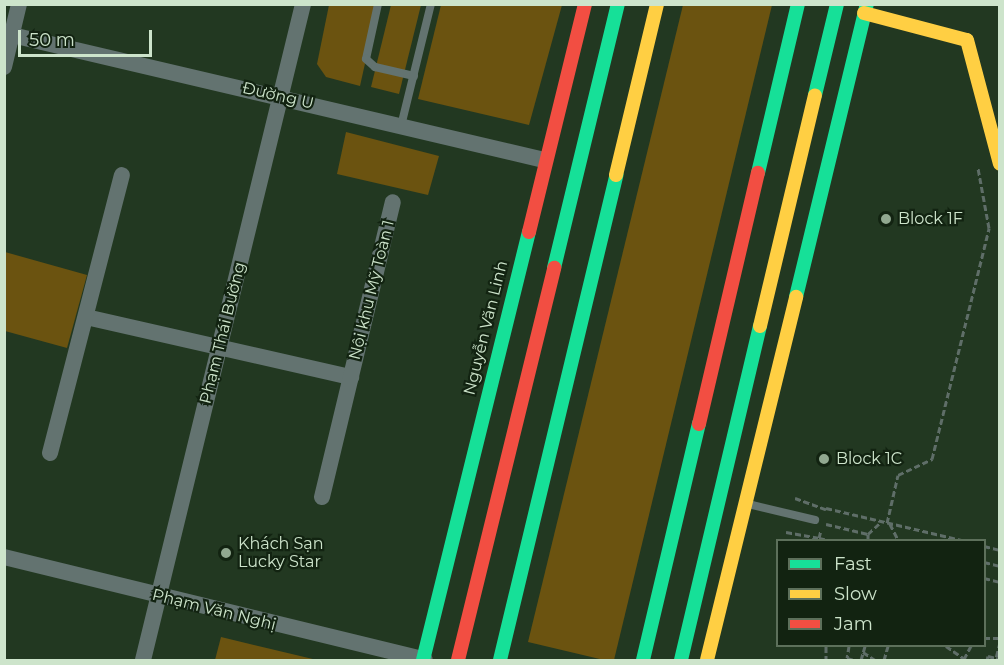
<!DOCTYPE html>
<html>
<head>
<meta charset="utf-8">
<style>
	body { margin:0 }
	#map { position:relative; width:1004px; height:665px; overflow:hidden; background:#223821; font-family:Montserrat,sans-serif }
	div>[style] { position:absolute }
	.green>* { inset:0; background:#6b5310 }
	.path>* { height:3px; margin-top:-1.5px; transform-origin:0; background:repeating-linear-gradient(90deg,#5f6e68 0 6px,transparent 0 9px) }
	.lane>* { height:8px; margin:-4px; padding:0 4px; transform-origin:4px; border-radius:4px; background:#637370 }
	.street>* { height:16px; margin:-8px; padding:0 8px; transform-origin:8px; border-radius:8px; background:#637370 }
	.fast>* { height:14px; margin:-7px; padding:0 7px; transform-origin:7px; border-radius:7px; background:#16e098 }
	.slow>* { height:14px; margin:-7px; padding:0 7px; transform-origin:7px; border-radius:7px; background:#ffcf43 }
	.jam>* { height:14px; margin:-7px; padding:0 7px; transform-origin:7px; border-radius:7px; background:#f24e42 }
	.dots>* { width:16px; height:16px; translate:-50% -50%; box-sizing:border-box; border:3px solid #122311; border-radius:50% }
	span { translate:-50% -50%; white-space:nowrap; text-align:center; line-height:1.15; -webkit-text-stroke:4.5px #122311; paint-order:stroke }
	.street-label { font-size:16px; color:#cde4cb }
	.poi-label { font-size:16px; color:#cde4cb }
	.left { translate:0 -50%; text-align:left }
	.frame { position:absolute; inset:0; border:6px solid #cde4cb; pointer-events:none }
	.legend { position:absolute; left:776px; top:539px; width:210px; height:108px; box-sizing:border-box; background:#122311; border:2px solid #5d705b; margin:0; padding:8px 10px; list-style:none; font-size:18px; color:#cde4cb }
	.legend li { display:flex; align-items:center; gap:12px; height:30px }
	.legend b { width:30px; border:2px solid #5d705b }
	.scale { position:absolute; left:18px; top:30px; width:134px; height:27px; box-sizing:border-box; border:3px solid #cde4cb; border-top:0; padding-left:8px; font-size:18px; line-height:21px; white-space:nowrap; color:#cde4cb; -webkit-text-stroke:4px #122311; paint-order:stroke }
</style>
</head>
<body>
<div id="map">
	<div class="green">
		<i style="clip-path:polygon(329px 5px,378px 5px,360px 86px,326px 77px,317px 64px)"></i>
		<i style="clip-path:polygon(391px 5px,421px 5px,399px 94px,371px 87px)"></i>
		<i style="clip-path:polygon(441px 5px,562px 5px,529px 125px,418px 99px)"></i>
		<i style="clip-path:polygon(683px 5px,772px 5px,614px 660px,604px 660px,528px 642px)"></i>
		<i style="clip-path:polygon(346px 132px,439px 156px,428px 195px,337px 174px)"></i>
		<i style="clip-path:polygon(5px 252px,87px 275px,67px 348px,5px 331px)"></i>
		<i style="clip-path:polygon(221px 637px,317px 660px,215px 660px)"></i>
	</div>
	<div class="path">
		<i style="left:795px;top:498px;width:33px;rotate:20deg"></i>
		<i style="left:826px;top:508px;width:139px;rotate:13.3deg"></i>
		<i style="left:887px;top:523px;width:49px;rotate:-77.1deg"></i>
		<i style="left:898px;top:475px;width:38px;rotate:-25deg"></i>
		<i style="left:932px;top:459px;width:238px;rotate:-76.1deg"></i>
		<i style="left:989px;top:228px;width:61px;rotate:-100.4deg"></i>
		<i style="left:826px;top:524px;width:43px;rotate:13.4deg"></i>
		<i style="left:868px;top:534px;width:6px;rotate:90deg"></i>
		<i style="left:890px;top:524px;width:18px;rotate:63deg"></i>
		<i style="left:786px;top:532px;width:34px;rotate:10deg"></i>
		<i style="left:819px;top:538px;width:8px;rotate:-76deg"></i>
		<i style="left:868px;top:534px;width:18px;rotate:-43deg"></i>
		<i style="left:819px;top:538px;width:9px;rotate:13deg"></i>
		<i style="left:984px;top:546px;width:16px;rotate:14deg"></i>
		<i style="left:984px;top:562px;width:16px;rotate:14deg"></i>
		<i style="left:984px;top:578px;width:16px;rotate:14deg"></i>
		<i style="left:984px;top:638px;width:16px"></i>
		<i style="left:1000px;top:642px;width:16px;rotate:104deg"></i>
		<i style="left:996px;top:658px;width:4px;rotate:14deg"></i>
		<i style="left:826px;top:646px;width:14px;rotate:90deg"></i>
		<i style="left:849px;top:646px;width:12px;rotate:99deg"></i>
		<i style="left:847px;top:658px;width:7px;rotate:16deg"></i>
		<i style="left:946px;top:646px;width:24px;rotate:35deg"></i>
		<i style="left:863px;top:652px;width:14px;rotate:34deg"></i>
		<i style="left:964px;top:659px;width:15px;rotate:-62deg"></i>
		<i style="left:861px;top:660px;width:15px;rotate:-74deg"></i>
		<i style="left:884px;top:660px;width:15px;rotate:-74deg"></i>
		<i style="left:987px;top:660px;width:4px;rotate:-76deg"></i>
		<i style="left:988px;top:656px;width:8px;rotate:14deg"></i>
	</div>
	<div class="lane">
		<i style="left:378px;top:4px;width:56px;rotate:102.3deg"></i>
		<i style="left:366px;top:59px;width:12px;rotate:42deg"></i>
		<i style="left:375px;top:67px;width:40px;rotate:13deg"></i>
		<i style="left:401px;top:126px;width:126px;rotate:-76.2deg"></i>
		<i style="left:748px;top:504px;width:69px;rotate:13.4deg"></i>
	</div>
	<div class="street">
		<i style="left:12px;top:35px;width:546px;rotate:13.22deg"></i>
		<i style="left:4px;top:67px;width:65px;rotate:-76.6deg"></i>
		<i style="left:86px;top:317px;width:272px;rotate:12.8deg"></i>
		<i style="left:50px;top:453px;width:287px;rotate:-75.5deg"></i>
		<i style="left:322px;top:497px;width:303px;rotate:-76.5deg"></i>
		<i style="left:4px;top:557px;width:433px;rotate:13.7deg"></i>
		<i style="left:143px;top:660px;width:675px;rotate:-76.29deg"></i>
	</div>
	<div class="fast">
		<i style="left:815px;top:95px;width:94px;rotate:-76.4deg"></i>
		<i style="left:758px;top:173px;width:174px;rotate:-76.7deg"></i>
		<i style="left:554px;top:268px;width:272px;rotate:-76.4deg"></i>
		<i style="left:796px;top:297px;width:301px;rotate:-76.4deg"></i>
		<i style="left:423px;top:660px;width:441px;rotate:-76.1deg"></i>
		<i style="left:500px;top:660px;width:499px;rotate:-76.5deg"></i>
		<i style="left:643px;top:660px;width:243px;rotate:-76.7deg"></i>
		<i style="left:681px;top:660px;width:343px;rotate:-76.7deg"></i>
	</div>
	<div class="slow">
		<i style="left:864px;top:13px;width:106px;rotate:14.7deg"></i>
		<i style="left:967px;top:40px;width:128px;rotate:75.1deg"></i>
		<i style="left:616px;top:175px;width:176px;rotate:-76.5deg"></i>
		<i style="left:760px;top:326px;width:237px;rotate:-76.6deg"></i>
		<i style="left:707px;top:660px;width:374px;rotate:-76.2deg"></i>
	</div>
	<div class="jam">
		<i style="left:529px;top:232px;width:235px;rotate:-76.2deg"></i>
		<i style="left:699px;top:424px;width:258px;rotate:-76.8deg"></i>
		<i style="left:458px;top:660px;width:404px;rotate:-76.2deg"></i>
	</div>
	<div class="dots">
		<i style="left:886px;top:219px;background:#91a890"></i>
		<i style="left:824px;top:459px;background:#91a890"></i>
		<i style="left:226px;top:553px;background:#91a890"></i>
	</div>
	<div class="street-label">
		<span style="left:278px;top:96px;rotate:13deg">Đường U</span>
		<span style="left:372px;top:290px;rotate:-76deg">Nội khu Mỹ Toàn 1</span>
		<span style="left:486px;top:328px;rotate:-76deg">Nguyễn Văn Linh</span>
		<span style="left:223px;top:333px;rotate:-76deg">Phạm Thái Bường</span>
		<span style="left:214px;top:610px;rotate:14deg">Phạm Văn Nghị</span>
	</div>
	<div class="poi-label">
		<span class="left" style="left:898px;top:219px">Block 1F</span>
		<span class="left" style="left:836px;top:459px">Block 1C</span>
		<span class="left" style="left:238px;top:553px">Khách Sạn<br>Lucky Star</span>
	</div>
	<div class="frame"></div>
	<ul class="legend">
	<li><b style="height:8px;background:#16e098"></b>Fast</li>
	<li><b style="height:8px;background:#ffcf43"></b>Slow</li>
	<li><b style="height:8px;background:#f24e42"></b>Jam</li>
	</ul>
	<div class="scale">50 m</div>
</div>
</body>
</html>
